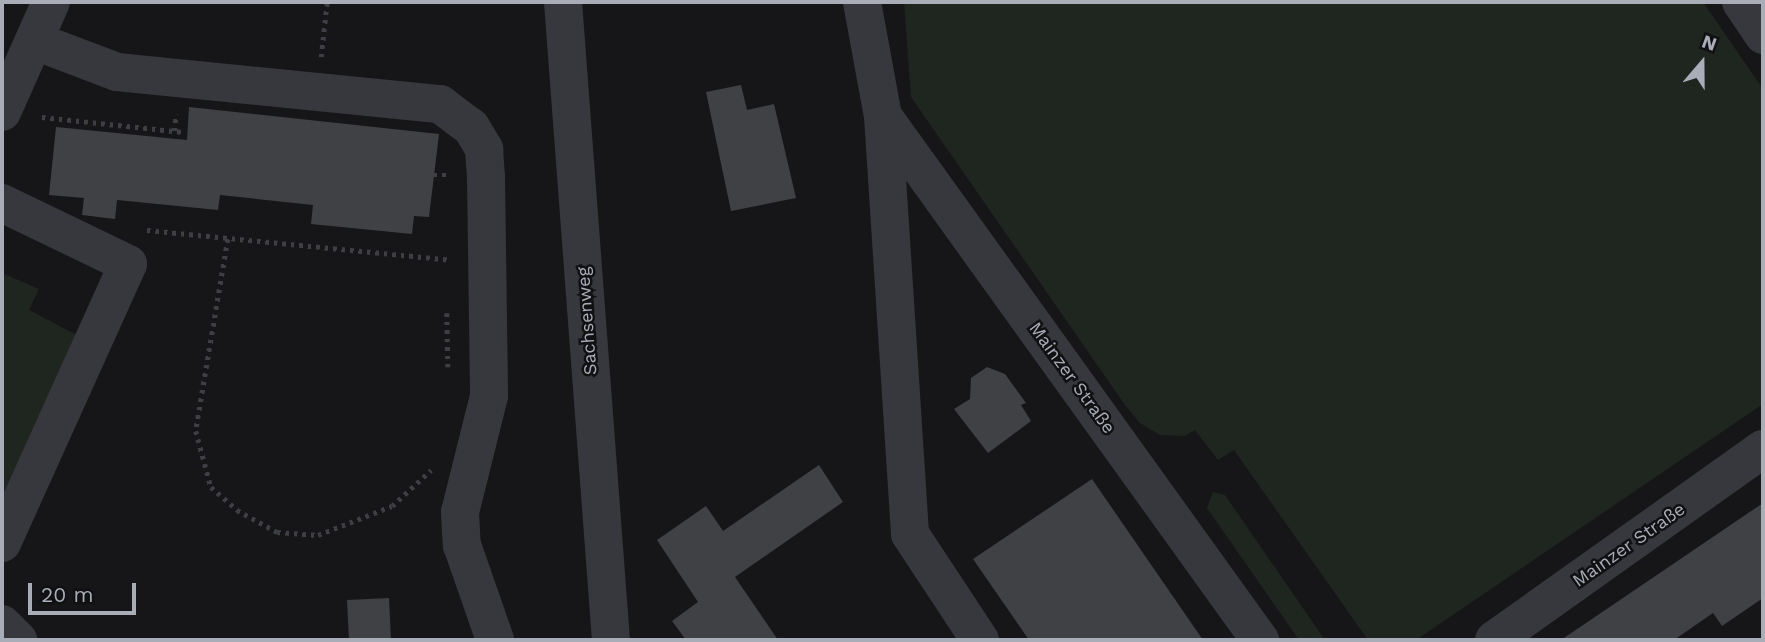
<!DOCTYPE html>
<html>
<head>
<meta charset="utf-8">
<style>
	body { margin:0 }
	#map { position:relative; width:1765px; height:642px; overflow:hidden; background:#161618; font-family:"Work Sans",sans-serif }
	div>[style] { position:absolute }
	.green>* { inset:0; background:#1e261f }
	.building>* { inset:0; background:#404145 }
	.path>* { height:4.5px; margin-top:-2.25px; transform-origin:0; background:repeating-linear-gradient(90deg,#3d3f44 0 3.5px,transparent 0 8.5px) }
	.minor>* { height:38px; margin:-19px; padding:0 19px; transform-origin:19px; border-radius:19px; background:#37383d }
	span { translate:-50% -50%; white-space:nowrap; text-align:center; line-height:1.15; -webkit-text-stroke:5px #111113; paint-order:stroke }
	.street-label { font-size:18px; color:#a8adb8 }
	.frame { position:absolute; inset:0; border:4px solid #a8adb8; pointer-events:none }
	.north { position:absolute; left:1667px; top:28px; width:70px; height:70px; -webkit-text-stroke:5px #111113; paint-order:stroke; rotate:20deg; font-size:19px; font-weight:700; line-height:28px; text-align:center; color:#a8adb8 }
	.north::after { content:''; display:block; margin:auto; width:24px; height:32px; background:#a8adb8; clip-path:polygon(50% 0,100% 100%,50% 72%,0 100%) }
	.scale { position:absolute; left:28px; top:583px; width:108px; height:32px; box-sizing:border-box; border:4px solid #a8adb8; border-top:0; padding-left:9px; font-size:21px; line-height:24px; white-space:nowrap; color:#a8adb8; -webkit-text-stroke:5px #111113; paint-order:stroke }
</style>
</head>
<body>
<div id="map">
	<div class="green">
		<i style="clip-path:polygon(904px 2px,1703px 2px,1763px 89px,1763px 404px,1416px 640px,1368px 640px,1234px 450px,1218px 460px,1195px 430px,1185px 436px,1160px 435px,1140px 423px,1125px 405px,911px 97px)"></i>
		<i style="clip-path:polygon(2px 273px,39px 289px,29px 310px,77px 335px,2px 501px)"></i>
		<i style="clip-path:polygon(1213px 492px,1225px 495px,1325px 640px,1299px 640px,1207px 508px)"></i>
	</div>
	<div class="building">
		<i style="clip-path:polygon(741px 85px,747px 110px,774px 104px,796px 198px,731px 211px,706px 92px)"></i>
		<i style="clip-path:polygon(189px 107px,439px 134px,429px 217px,414px 216px,412px 234px,311px 224px,313px 205px,220px 195px,218px 210px,117px 200px,115px 219px,82px 215px,84px 198px,49px 195px,56px 127px,187px 140px)"></i>
		<i style="clip-path:polygon(987px 367px,1005px 374px,1026px 403px,1021px 405px,1031px 421px,988px 453px,954px 409px,970px 399px,971px 378px)"></i>
		<i style="clip-path:polygon(819px 465px,843px 502px,735px 577px,778px 640px,686px 640px,672px 621px,698px 602px,657px 540px,706px 506px,723px 531px)"></i>
		<i style="clip-path:polygon(1092px 479px,1203px 640px,1029px 640px,973px 559px)"></i>
		<i style="clip-path:polygon(1763px 503px,1763px 598px,1722px 626px,1713px 613px,1674px 640px,1561px 640px)"></i>
		<i style="clip-path:polygon(389px 598px,391px 640px,349px 640px,347px 600px)"></i>
	</div>
	<div class="path">
		<i style="left:321px;top:57px;width:55px;rotate:-83.8deg"></i>
		<i style="left:42px;top:117px;width:142px;rotate:6.1deg"></i>
		<i style="left:174px;top:131px;width:17px;rotate:-83deg"></i>
		<i style="left:434px;top:175px;width:13px"></i>
		<i style="left:147px;top:230px;width:305px;rotate:5.6deg"></i>
		<i style="left:228px;top:239px;width:195px;rotate:99.5deg"></i>
		<i style="left:196px;top:431px;width:58px;rotate:75deg"></i>
		<i style="left:211px;top:487px;width:35px;rotate:41deg"></i>
		<i style="left:237px;top:510px;width:46px;rotate:28.8deg"></i>
		<i style="left:277px;top:532px;width:41px;rotate:4.2deg"></i>
		<i style="left:318px;top:535px;width:79px;rotate:-21.4deg"></i>
		<i style="left:392px;top:506px;width:53px;rotate:-42.7deg"></i>
		<i style="left:447px;top:313px;width:54px;rotate:88.9deg"></i>
	</div>
	<div class="minor">
		<i style="left:563px;top:2px;width:640px;rotate:85.7deg"></i>
		<i style="left:862px;top:2px;width:116px;rotate:79.6deg"></i>
		<i style="left:883px;top:116px;width:646px;rotate:54.27deg"></i>
		<i style="left:1741px;top:2px;width:40px;rotate:56deg"></i>
		<i style="left:35px;top:41px;width:88px;rotate:20.7deg"></i>
		<i style="left:117px;top:72px;width:325px;rotate:5.7deg"></i>
		<i style="left:440px;top:104px;width:39px;rotate:37deg"></i>
		<i style="left:471px;top:127px;width:26px;rotate:59deg"></i>
		<i style="left:484px;top:149px;width:28px;rotate:86deg"></i>
		<i style="left:486px;top:177px;width:219px;rotate:89.2deg"></i>
		<i style="left:489px;top:396px;width:120px;rotate:104deg"></i>
		<i style="left:460px;top:512px;width:33px;rotate:87deg"></i>
		<i style="left:462px;top:545px;width:101px;rotate:70.8deg"></i>
		<i style="left:2px;top:112px;width:120px;rotate:-66deg"></i>
		<i style="left:883px;top:116px;width:419px;rotate:86.3deg"></i>
		<i style="left:910px;top:534px;width:127px;rotate:56.6deg"></i>
		<i style="left:2px;top:203px;width:140px;rotate:25.8deg"></i>
		<i style="left:128px;top:264px;width:306px;rotate:114.3deg"></i>
		<i style="left:2px;top:624px;width:23px;rotate:45deg"></i>
		<i style="left:1494px;top:640px;width:330px;rotate:-35.4deg"></i>
	</div>
	<div class="street-label">
		<span style="left:587px;top:321px;rotate:-94deg">Sachsenweg</span>
		<span style="left:1072px;top:378px;rotate:54deg">Mainzer Straße</span>
		<span style="left:1629px;top:545px;rotate:-35deg">Mainzer Straße</span>
	</div>
	<div class="frame"></div>
	<div class="north">N</div>
	<div class="scale">20 m</div>
</div>
</body>
</html>
